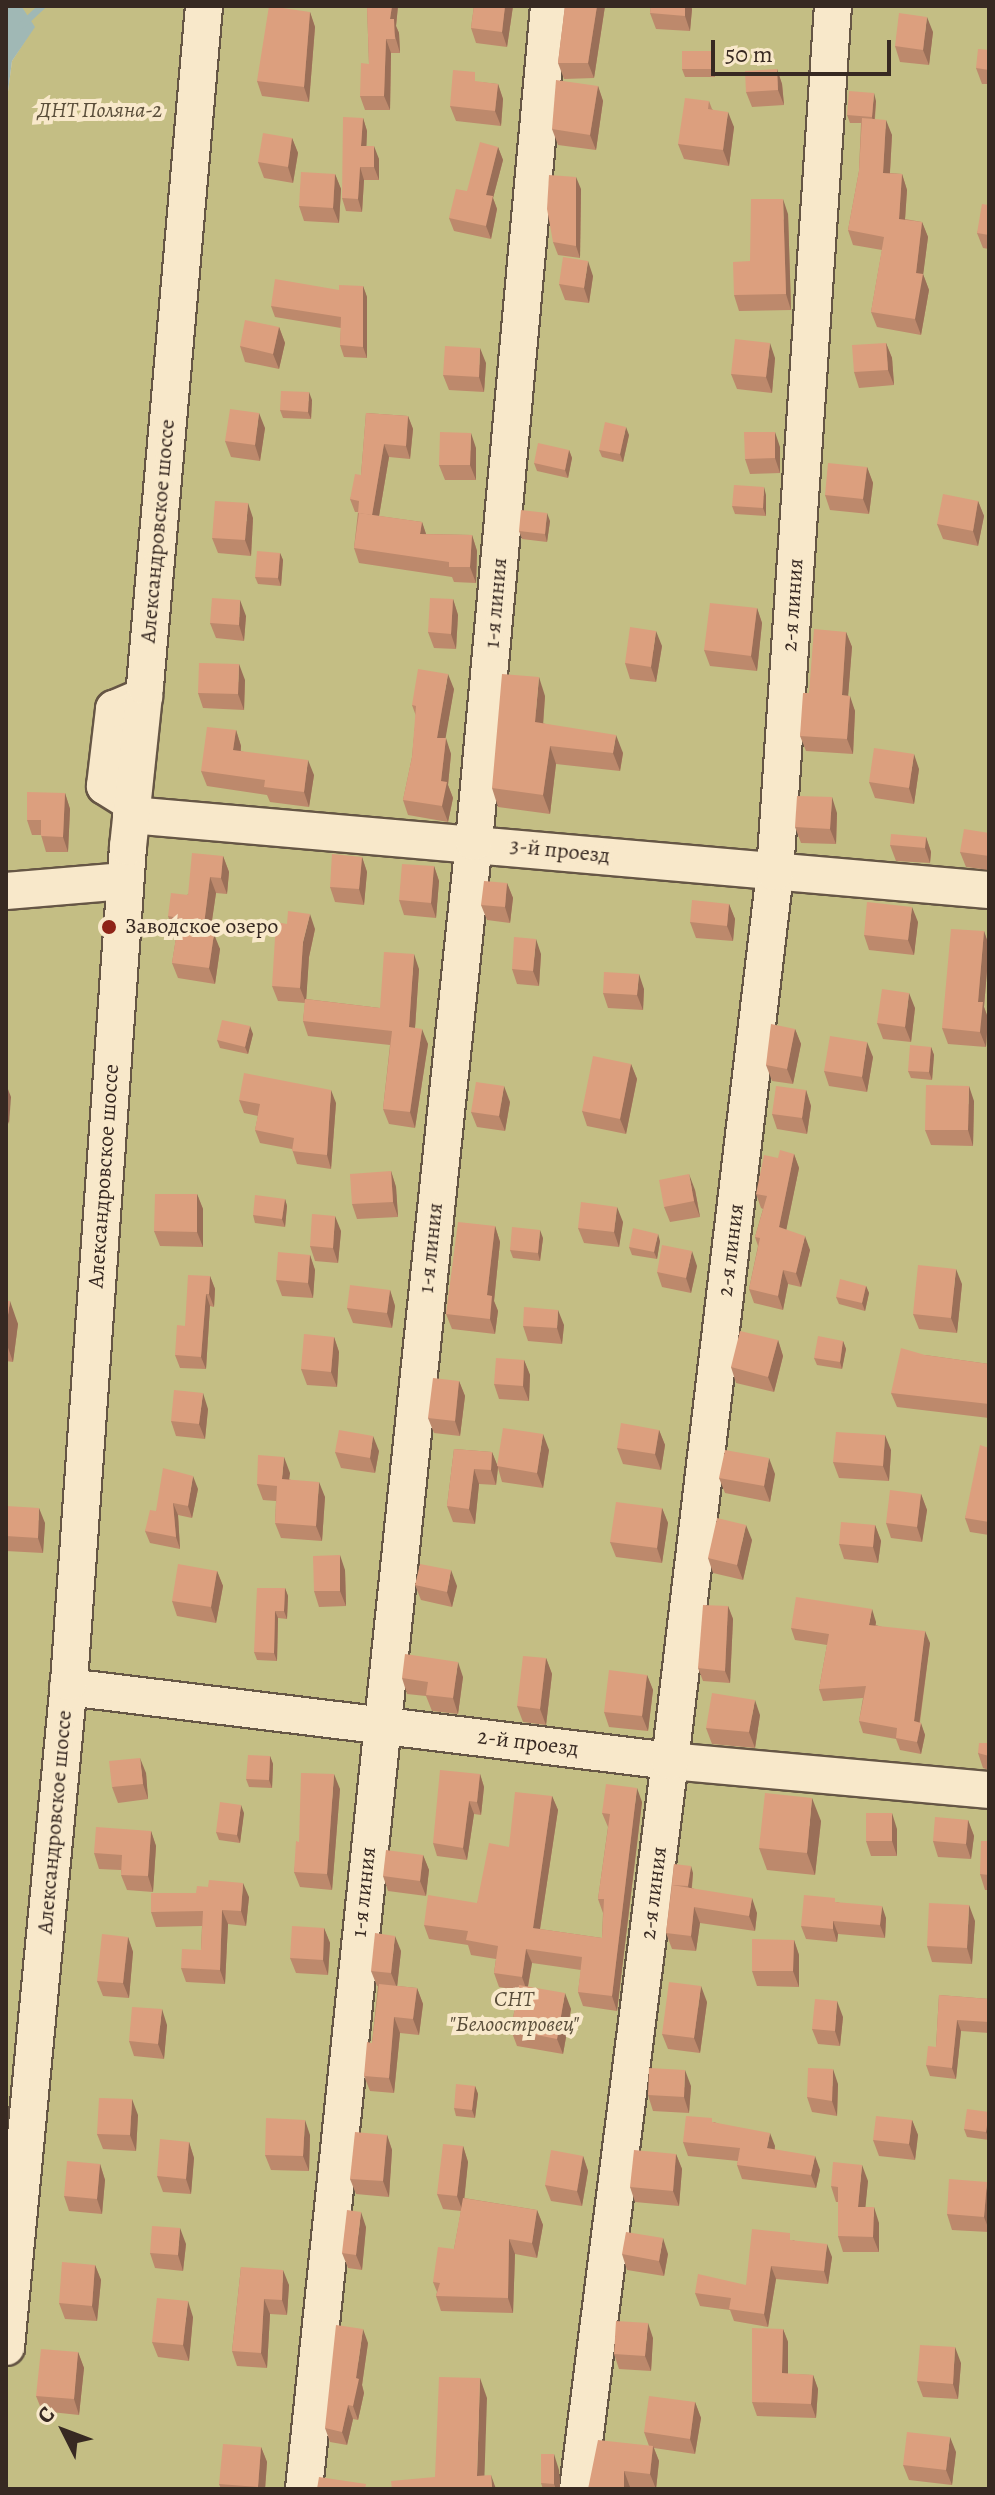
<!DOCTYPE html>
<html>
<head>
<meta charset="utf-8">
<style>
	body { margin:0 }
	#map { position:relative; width:995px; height:2495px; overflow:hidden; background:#f5dbad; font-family:Alegreya,serif }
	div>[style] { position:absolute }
	.green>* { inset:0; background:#c4be84 }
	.water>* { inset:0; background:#a0b8b5 }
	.stream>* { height:7px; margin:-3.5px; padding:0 3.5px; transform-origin:3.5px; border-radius:3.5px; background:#a0b8b5 }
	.roads { filter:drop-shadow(2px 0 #665645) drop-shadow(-2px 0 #665645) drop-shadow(0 2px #665645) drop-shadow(0 -2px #665645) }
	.minor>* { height:36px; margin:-18px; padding:0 18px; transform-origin:18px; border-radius:18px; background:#f8e8ca }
	.wall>* { inset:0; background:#bd896c }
	.shaded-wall>* { inset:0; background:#9a6f58 }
	.building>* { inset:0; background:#dc9f7e }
	.dots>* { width:22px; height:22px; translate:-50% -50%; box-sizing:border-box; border:4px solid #f8e8ca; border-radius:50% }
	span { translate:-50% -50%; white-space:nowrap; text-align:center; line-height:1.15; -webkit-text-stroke:8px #f8e8ca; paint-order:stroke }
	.park-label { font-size:22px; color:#5a4e3a; font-style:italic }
	.street-label { font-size:22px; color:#372922 }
	.poi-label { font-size:22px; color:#372922 }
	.left { translate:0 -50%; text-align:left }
	.frame { position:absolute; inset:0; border:8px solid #372922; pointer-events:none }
	.north { position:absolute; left:24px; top:2391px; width:80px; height:80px; -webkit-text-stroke:6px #f8e8ca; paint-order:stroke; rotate:312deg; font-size:22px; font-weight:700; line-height:32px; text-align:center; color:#372922 }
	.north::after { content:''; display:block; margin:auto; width:28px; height:36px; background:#372922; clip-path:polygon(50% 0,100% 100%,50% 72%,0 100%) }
	.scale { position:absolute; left:711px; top:40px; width:180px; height:36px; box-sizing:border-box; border:4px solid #372922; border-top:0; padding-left:10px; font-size:24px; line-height:28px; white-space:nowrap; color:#372922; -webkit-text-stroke:6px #f8e8ca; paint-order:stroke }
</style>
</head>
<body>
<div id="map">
	<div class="green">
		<i style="clip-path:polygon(16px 6px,989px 6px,989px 2489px,6px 2489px,6px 107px,12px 61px,34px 27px,22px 8px)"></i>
	</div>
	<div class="water">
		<i style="clip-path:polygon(6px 6px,22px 7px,35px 27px,12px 61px,6px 107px)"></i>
	</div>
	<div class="stream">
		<i style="left:22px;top:24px;width:26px;rotate:-43deg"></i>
	</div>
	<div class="roads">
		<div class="minor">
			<i style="left:132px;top:803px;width:32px;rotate:-148deg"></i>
			<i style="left:105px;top:786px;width:78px;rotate:-83.3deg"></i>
			<i style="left:114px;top:709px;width:33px;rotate:-23deg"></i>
			<i style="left:131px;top:815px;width:861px;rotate:5deg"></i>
			<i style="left:6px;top:891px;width:119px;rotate:-4.8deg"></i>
			<i style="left:68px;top:1687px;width:607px;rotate:7.01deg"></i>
			<i style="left:670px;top:1761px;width:320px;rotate:5.2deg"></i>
			<i style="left:6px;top:2347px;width:668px;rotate:-84.59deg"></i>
			<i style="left:69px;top:1682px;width:837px;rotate:-85.96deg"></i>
			<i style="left:128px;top:847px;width:162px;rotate:-84deg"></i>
			<i style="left:145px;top:686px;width:683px;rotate:-85.04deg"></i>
			<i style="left:304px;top:2489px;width:1656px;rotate:-84.11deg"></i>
			<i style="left:474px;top:842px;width:839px;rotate:-84.87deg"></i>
			<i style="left:578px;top:2489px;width:734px;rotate:-82.8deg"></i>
			<i style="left:670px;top:1761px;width:895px;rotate:-83.26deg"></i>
			<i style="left:775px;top:872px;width:868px;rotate:-86.17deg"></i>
		</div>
	</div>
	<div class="wall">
		<i style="clip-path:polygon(367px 6px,398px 6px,396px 26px,399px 33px,400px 53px,391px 53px,390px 110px,365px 110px,360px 96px,369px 64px)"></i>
		<i style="clip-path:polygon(474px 6px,513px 6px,507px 47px,476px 43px,471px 28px)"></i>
		<i style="clip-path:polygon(565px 6px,605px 6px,594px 78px,564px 79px,558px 63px)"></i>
		<i style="clip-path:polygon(651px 6px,691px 6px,692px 9px,690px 31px,656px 29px,650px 13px)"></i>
		<i style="clip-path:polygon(310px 12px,315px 27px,309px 102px,262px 96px,257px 81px)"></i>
		<i style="clip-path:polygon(933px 32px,929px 65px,900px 62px,895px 46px)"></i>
		<i style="clip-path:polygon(989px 50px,989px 84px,982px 84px,976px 68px)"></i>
		<i style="clip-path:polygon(715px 58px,715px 77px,685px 77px,682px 69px)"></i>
		<i style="clip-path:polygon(777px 69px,782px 84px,784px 105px,752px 107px,746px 92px)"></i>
		<i style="clip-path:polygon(479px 82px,498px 84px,503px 99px,501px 126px,456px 121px,450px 106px)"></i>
		<i style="clip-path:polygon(598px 86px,603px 101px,596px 150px,558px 145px,552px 129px)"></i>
		<i style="clip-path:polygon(709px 101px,712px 109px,734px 127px,729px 166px,684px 159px,678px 144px)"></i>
		<i style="clip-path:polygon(876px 101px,875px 119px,892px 135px,890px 173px,902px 174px,907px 190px,905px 219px,922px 222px,928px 237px,923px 274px,929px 290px,921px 335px,877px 327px,871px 312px,882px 250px,853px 245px,848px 230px,859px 171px,861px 123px,850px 123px,847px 115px)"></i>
		<i style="clip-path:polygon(363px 118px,367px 131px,366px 146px,379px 159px,379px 180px,364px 180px,362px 212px,346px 211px,342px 198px)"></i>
		<i style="clip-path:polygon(292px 138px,298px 153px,293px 183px,264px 178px,258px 162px)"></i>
		<i style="clip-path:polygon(498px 147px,503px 160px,493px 198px,497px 209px,491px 239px,454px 231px,449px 218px)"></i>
		<i style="clip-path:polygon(335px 174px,341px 189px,339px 223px,304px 221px,299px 206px)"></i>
		<i style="clip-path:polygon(581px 189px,580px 258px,558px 255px,553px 242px)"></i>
		<i style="clip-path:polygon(989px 205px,989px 249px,983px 248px,977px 233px)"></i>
		<i style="clip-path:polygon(788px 214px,791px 310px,739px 311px,734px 295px,750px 261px)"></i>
		<i style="clip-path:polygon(593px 276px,589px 303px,565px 300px,559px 284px)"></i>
		<i style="clip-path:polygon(363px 286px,367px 297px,367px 358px,344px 357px,340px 345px,341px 328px,275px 317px,271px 306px,339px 290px)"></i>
		<i style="clip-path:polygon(279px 327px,285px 343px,279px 369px,245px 362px,240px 346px)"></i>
		<i style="clip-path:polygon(886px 343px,892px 358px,894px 385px,859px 388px,854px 372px)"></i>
		<i style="clip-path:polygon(775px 358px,772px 393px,737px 389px,731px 374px)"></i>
		<i style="clip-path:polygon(486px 363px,484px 392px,449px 390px,443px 375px)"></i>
		<i style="clip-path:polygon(312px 400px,311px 419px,283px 418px,280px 410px)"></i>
		<i style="clip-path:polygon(366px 413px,408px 416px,413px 429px,410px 459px,389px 457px,379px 516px,422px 522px,426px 534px,472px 535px,477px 551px,476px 583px,454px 582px,452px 577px,359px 563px,354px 548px,358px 512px,355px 512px,350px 499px,361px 475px)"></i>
		<i style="clip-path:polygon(265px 428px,260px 461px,231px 457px,225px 441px)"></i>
		<i style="clip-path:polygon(629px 435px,623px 462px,602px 457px,599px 450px)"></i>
		<i style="clip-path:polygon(780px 447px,780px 473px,750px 474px,745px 459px)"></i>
		<i style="clip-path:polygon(476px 448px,476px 480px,445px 480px,439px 465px)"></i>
		<i style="clip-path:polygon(569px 450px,572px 458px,568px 478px,537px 471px,534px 463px)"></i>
		<i style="clip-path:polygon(867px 467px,873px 483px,869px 514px,830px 510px,825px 495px)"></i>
		<i style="clip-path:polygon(766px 495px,766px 516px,735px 514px,732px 506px)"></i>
		<i style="clip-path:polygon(978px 501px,984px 516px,978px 546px,943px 539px,937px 524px)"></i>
		<i style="clip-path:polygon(253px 518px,251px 556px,218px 553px,212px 538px)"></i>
		<i style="clip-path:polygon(550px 521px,547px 542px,522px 539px,519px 531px)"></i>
		<i style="clip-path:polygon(280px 553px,283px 560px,281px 586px,258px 584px,255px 577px)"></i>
		<i style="clip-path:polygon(453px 599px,458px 615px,456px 649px,434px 648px,428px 632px)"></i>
		<i style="clip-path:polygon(757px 608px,762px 623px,757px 671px,710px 666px,704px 650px)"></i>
		<i style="clip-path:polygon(246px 616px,244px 641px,216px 638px,210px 623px)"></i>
		<i style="clip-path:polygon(846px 632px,852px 647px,848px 695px,855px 711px,853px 754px,806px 751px,800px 736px,809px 693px)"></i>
		<i style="clip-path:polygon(662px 646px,656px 682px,630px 679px,625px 663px)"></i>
		<i style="clip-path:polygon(245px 680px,244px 710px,203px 708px,198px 693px)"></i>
		<i style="clip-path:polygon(454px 689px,445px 738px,451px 754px,448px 785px,453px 798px,448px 822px,408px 815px,403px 800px,412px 757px,416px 716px,412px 705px)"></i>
		<i style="clip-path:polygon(545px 696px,543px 723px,623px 753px,620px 771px,556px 764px,550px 814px,498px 807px,492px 788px)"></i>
		<i style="clip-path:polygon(236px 730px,241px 746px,241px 751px,314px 775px,309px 807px,270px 802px,267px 795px,207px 786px,201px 771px)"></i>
		<i style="clip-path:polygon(919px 769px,914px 804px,875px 798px,869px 782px)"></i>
		<i style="clip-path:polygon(65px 793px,70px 809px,68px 852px,46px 852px,41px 835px,32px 835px,27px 820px)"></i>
		<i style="clip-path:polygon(837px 813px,836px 844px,801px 843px,795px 827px)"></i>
		<i style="clip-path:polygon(989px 833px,989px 870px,966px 867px,960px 852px)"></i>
		<i style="clip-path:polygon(926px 837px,931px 852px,930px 863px,896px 861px,890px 845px)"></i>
		<i style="clip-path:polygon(223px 856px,229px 872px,227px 894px,216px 893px,210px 933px,220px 949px,215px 984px,178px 978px,172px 963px,177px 932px,173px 931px,168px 916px)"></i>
		<i style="clip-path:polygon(362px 857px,367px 872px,364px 905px,335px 902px,330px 887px)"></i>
		<i style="clip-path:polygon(434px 866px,439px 881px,436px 918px,404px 915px,399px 900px)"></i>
		<i style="clip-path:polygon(507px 883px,513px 898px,510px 923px,487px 920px,481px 905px)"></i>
		<i style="clip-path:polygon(729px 904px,735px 919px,733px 941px,696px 938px,690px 922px)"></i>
		<i style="clip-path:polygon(918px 922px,914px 955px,869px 950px,864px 935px)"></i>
		<i style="clip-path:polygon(315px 929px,309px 957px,306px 999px,380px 1008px,419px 969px,415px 1028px,428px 1044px,415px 1128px,389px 1124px,383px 1109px,390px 1045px,308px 1036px,303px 1021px,305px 1003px,278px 1001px,272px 986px)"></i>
		<i style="clip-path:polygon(984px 931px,989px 946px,984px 1007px,988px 1018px,986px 1047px,948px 1044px,942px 1028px)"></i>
		<i style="clip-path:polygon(541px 954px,539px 986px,517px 984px,512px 969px)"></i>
		<i style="clip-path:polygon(644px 989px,643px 1010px,608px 1008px,603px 993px)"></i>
		<i style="clip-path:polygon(915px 1008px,911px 1042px,883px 1039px,877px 1023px)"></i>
		<i style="clip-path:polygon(795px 1029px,801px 1044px,793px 1084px,772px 1081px,766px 1065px)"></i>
		<i style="clip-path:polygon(253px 1034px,248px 1054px,220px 1048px,217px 1040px)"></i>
		<i style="clip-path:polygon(931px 1047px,934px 1055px,932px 1080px,911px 1078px,908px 1071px)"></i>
		<i style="clip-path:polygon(873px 1057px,867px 1092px,829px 1086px,824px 1071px)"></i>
		<i style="clip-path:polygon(631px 1064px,637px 1079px,626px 1134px,587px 1126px,582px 1111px)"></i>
		<i style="clip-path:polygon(806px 1090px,811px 1106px,807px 1134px,777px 1129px,772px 1114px)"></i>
		<i style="clip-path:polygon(239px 1100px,336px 1103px,331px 1169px,297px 1164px,292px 1149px,260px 1143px,255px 1130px,258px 1116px,244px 1113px)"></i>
		<i style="clip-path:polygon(974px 1101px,973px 1146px,931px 1145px,925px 1130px)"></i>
		<i style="clip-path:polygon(510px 1102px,505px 1131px,477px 1127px,471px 1112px)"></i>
		<i style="clip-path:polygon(794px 1154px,799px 1168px,786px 1230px,810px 1250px,801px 1287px,788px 1284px,783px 1310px,754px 1303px,749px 1289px,758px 1246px,755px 1237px,763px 1209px,761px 1208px,756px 1194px,778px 1158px)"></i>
		<i style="clip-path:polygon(391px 1171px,396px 1187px,398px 1217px,357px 1219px,352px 1204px)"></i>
		<i style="clip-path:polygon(695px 1190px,700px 1217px,670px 1222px,664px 1207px)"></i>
		<i style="clip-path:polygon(197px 1194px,203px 1209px,203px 1247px,160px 1246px,154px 1231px)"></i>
		<i style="clip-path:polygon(285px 1199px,287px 1206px,285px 1227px,255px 1223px,253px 1215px)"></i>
		<i style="clip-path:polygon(623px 1222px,619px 1247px,584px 1243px,578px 1228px)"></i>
		<i style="clip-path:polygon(495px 1226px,500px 1242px,494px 1301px,498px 1311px,495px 1334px,452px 1329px,446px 1314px)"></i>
		<i style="clip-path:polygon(341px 1231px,338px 1263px,315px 1261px,310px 1246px)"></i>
		<i style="clip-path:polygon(543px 1238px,540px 1261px,513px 1258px,510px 1250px)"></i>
		<i style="clip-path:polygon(660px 1241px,657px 1259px,632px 1255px,629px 1247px)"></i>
		<i style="clip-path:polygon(310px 1255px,315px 1270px,313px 1298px,282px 1296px,276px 1280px)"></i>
		<i style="clip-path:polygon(697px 1266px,691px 1293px,662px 1287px,657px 1272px)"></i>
		<i style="clip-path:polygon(210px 1276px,215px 1289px,214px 1307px,210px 1306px,206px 1369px,180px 1368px,175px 1355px,185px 1326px)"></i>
		<i style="clip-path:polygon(962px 1284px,957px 1333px,919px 1329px,913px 1314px)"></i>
		<i style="clip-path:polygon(866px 1286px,869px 1293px,865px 1311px,839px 1304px,836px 1297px)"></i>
		<i style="clip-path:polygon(390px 1290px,395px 1306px,392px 1328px,353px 1323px,347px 1308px)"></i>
		<i style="clip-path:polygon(6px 1301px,18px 1324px,13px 1362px,6px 1361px)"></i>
		<i style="clip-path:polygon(564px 1325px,562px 1344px,528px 1341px,523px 1326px)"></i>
		<i style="clip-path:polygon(334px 1337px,339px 1352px,337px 1387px,307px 1385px,301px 1369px)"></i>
		<i style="clip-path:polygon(778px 1340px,783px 1356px,774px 1392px,736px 1383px,731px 1367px)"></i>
		<i style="clip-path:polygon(843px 1341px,846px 1349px,842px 1369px,817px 1365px,814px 1358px)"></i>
		<i style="clip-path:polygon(925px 1355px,989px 1364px,989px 1418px,897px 1407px,891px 1393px)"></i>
		<i style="clip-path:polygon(524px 1360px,530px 1375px,529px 1401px,499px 1399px,494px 1384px)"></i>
		<i style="clip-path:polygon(459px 1381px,465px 1396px,460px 1436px,434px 1433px,428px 1418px)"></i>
		<i style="clip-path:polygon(208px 1409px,205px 1439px,176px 1436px,171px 1421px)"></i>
		<i style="clip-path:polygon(659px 1430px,665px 1445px,661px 1470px,623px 1464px,617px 1448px)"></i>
		<i style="clip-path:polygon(989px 1448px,989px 1535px,970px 1532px,965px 1518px)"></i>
		<i style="clip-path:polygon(454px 1449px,492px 1452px,497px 1465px,549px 1450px,543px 1488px,502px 1482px,498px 1468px,496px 1485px,479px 1484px,475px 1524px,453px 1522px,447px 1506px)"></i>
		<i style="clip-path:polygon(891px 1450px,889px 1481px,839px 1478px,833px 1462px)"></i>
		<i style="clip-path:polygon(379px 1451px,375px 1473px,341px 1468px,335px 1452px)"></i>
		<i style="clip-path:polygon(290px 1473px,289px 1479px,325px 1497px,322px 1541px,281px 1538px,275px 1523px,276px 1501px,263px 1500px,257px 1484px)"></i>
		<i style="clip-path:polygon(775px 1474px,770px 1502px,725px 1493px,719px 1478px)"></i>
		<i style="clip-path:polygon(198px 1489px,192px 1518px,178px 1515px,180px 1549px,150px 1543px,145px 1531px,156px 1511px)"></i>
		<i style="clip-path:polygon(921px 1494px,927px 1510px,922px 1542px,891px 1538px,886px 1523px)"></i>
		<i style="clip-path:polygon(6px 1506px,45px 1523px,43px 1553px,6px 1551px)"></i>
		<i style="clip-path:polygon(662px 1508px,668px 1523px,662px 1563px,616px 1557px,610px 1542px)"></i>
		<i style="clip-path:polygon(875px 1525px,881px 1541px,878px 1563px,844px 1559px,839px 1544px)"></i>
		<i style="clip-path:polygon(752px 1540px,743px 1580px,713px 1573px,708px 1558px)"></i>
		<i style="clip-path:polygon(345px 1570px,346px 1606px,319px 1607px,314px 1591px)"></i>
		<i style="clip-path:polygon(217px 1571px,223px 1586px,216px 1623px,177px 1616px,172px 1601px)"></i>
		<i style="clip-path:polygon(415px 1585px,457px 1586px,452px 1607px,421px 1600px)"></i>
		<i style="clip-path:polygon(285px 1588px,288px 1596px,287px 1619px,278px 1618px,277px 1661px,257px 1660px,254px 1652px)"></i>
		<i style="clip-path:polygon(728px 1606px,733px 1619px,730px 1683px,703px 1681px,698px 1668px)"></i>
		<i style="clip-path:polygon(876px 1622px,876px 1625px,930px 1643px,920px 1722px,925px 1735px,921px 1754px,900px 1750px,896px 1739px,863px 1733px,859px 1721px,863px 1698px,823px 1701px,819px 1689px,827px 1645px,795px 1640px,791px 1628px)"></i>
		<i style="clip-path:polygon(546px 1658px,552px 1674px,546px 1725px,523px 1722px,517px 1706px)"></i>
		<i style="clip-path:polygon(647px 1675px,653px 1690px,648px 1731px,609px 1727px,604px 1712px)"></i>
		<i style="clip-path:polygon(463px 1677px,458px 1714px,432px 1711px,426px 1696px,407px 1694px,402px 1678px)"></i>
		<i style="clip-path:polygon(760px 1715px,755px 1748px,712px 1744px,706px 1728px)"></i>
		<i style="clip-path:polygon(989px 1743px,989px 1770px,983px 1768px,978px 1753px)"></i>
		<i style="clip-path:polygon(270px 1756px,273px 1764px,272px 1788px,249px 1787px,246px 1779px)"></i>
		<i style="clip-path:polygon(146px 1773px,148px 1799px,118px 1803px,112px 1787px)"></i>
		<i style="clip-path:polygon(480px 1774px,484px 1787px,481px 1815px,474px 1814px,467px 1860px,437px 1856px,433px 1843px)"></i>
		<i style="clip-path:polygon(340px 1789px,332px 1890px,300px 1887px,294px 1872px,299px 1842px)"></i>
		<i style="clip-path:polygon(552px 1796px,558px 1810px,540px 1929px,602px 1938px,603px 1913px,598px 1899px,608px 1827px,602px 1813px,642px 1802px,617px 2011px,583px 2006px,578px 1992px,581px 1970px,532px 1963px,528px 1987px,571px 2009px,563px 2054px,517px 2046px,511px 2030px,518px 1990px,499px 1987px,494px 1973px,496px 1959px,471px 1955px,468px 1945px,429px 1939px,424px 1925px,477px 1903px,509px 1847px)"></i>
		<i style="clip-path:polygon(244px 1813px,240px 1843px,219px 1840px,216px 1832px)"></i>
		<i style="clip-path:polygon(968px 1820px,974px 1836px,971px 1859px,938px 1857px,933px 1841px)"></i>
		<i style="clip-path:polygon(821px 1821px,815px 1875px,767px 1870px,759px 1848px)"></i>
		<i style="clip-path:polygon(897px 1829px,897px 1856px,871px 1856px,866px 1841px)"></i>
		<i style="clip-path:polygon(151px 1831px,156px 1846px,153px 1892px,127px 1890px,121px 1875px,121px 1870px,99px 1869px,94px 1853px)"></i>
		<i style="clip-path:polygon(989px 1841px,989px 1890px,985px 1890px,980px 1874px)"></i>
		<i style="clip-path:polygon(423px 1855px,429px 1870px,426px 1896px,388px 1891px,383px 1876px)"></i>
		<i style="clip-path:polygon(674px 1864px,693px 1873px,692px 1888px,757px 1913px,755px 1931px,700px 1923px,696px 1951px,672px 1949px,666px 1933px)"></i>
		<i style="clip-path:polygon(249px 1897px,246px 1926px,228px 1924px,225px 1984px,186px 1982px,181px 1968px,201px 1950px,202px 1926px,156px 1927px,151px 1912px)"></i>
		<i style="clip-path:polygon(837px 1902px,886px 1918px,885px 1938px,838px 1934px,837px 1942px,806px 1939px,801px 1926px)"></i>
		<i style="clip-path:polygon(975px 1921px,972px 1964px,932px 1962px,927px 1946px)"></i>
		<i style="clip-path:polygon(324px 1928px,330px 1943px,328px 1975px,296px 1973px,290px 1958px)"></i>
		<i style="clip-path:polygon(128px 1937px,133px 1952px,129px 1998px,103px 1996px,97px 1981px)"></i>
		<i style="clip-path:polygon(794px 1940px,799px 1955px,799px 1987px,757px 1986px,752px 1971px)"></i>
		<i style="clip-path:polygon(401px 1951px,397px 1986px,417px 1988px,423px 2004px,419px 2035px,400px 2033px,394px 2093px,370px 2091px,364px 2076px,372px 2043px,378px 1986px,377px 1986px,371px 1971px)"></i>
		<i style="clip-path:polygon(939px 1995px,989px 1999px,989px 2033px,961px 2031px,956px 2079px,930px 2076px,926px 2065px,936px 2047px)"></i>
		<i style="clip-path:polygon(707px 2002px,700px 2053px,668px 2049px,662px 2034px)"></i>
		<i style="clip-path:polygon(843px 2017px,840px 2046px,818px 2044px,812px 2029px)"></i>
		<i style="clip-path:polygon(167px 2025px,164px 2059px,134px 2056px,129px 2041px)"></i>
		<i style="clip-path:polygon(838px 2084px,837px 2116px,812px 2112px,807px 2097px)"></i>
		<i style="clip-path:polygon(475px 2086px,478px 2094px,475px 2118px,456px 2116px,454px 2108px)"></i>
		<i style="clip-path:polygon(691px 2086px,689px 2113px,653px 2111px,648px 2095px)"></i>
		<i style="clip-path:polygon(989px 2112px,989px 2140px,967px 2137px,964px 2129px)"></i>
		<i style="clip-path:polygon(138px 2115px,136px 2151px,103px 2149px,97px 2134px)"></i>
		<i style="clip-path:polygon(912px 2120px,918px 2135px,915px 2160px,879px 2156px,873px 2140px)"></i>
		<i style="clip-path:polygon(714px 2122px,775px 2146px,775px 2150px,820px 2170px,816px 2188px,742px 2179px,737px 2165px,738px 2161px,688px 2156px,683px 2142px)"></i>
		<i style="clip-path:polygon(310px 2135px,309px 2171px,271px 2170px,265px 2155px)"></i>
		<i style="clip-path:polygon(387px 2135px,392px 2150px,389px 2197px,356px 2194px,350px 2179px)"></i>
		<i style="clip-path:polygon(189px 2142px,194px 2158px,191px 2194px,163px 2192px,157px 2176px)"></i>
		<i style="clip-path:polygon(463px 2146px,468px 2162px,464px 2198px,537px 2210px,543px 2225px,537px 2258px,515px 2254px,513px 2313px,441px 2311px,436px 2296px,437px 2292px,433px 2282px,454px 2249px,461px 2211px,443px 2209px,437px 2194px)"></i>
		<i style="clip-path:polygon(676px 2154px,682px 2169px,679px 2206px,635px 2202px,630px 2187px)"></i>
		<i style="clip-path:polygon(583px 2156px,588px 2171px,582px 2206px,551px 2201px,545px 2185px)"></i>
		<i style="clip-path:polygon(100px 2164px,105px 2180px,102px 2214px,69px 2211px,64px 2196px)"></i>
		<i style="clip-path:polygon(868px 2181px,865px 2207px,879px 2223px,879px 2252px,843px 2252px,838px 2236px,838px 2202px,836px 2202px,831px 2186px)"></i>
		<i style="clip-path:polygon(989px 2188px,989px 2232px,952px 2230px,947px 2214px)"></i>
		<i style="clip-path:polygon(366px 2227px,362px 2270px,348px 2268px,342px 2253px)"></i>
		<i style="clip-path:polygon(793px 2240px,832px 2257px,828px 2284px,776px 2279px,768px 2327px,734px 2321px,730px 2310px,700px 2306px,695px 2293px,746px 2285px)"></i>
		<i style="clip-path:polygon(186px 2244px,183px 2271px,155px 2268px,150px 2253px)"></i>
		<i style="clip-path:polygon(622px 2254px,668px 2254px,664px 2276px,627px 2270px)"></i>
		<i style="clip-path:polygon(95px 2265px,101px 2280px,97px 2321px,65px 2319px,59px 2303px)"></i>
		<i style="clip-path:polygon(241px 2267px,289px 2285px,287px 2315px,270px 2314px,267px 2368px,237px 2366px,232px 2351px)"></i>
		<i style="clip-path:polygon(193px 2317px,189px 2361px,158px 2357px,152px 2342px)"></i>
		<i style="clip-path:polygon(783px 2329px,788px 2342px,788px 2374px,813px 2375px,818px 2389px,816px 2418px,757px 2416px,752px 2402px)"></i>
		<i style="clip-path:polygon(653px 2338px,651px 2371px,619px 2369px,614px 2354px)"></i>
		<i style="clip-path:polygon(368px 2343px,362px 2385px,364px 2393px,358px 2420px,353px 2419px,347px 2445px,330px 2442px,325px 2428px)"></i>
		<i style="clip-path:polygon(78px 2352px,84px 2368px,79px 2415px,42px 2411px,36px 2396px)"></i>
		<i style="clip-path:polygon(961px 2363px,958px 2399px,923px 2397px,917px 2381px)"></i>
		<i style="clip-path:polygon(695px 2402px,701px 2418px,695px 2454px,654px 2448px,659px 2461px,656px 2489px,630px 2487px,588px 2489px,649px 2446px,644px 2432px)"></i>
		<i style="clip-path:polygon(261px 2447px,267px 2462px,265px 2489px,221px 2489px,219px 2484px)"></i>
		<i style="clip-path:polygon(956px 2452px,952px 2485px,909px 2480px,903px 2465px)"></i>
		<i style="clip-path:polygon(559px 2470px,560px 2489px,543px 2489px,541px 2483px)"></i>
	</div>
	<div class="shaded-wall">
		<i style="clip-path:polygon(392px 6px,398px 6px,396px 26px,399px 33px,400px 53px,390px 19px)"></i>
		<i style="clip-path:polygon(505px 6px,513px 6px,507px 47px,502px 32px)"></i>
		<i style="clip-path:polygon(597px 6px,605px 6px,594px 78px,588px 63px)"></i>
		<i style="clip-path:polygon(685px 6px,691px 6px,692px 9px,690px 31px,685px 16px)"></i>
		<i style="clip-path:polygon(310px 12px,315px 27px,309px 102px,304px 87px)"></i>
		<i style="clip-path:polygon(927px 17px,933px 32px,929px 65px,923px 50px)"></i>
		<i style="clip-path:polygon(386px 39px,391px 53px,390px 110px,384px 96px)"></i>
		<i style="clip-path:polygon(712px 51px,715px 58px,715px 77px,712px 69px)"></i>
		<i style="clip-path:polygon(777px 69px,782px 84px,784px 105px,778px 90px)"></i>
		<i style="clip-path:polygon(498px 84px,503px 99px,501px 126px,495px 111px)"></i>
		<i style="clip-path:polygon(598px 86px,603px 101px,596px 150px,590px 135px)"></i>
		<i style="clip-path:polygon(874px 93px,876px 101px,874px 125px,872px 117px)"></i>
		<i style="clip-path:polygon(728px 112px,734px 127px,729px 166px,723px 150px)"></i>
		<i style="clip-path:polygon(363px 118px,367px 131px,366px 159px,361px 146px)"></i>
		<i style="clip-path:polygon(886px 120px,892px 135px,889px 188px,883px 173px)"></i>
		<i style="clip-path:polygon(292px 138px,298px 153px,293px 183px,288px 167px)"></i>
		<i style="clip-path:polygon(374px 146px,379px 159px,379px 180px,374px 167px)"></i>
		<i style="clip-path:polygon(498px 147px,503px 160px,493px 198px,497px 209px,491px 239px,486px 226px,486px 195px)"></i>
		<i style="clip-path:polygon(360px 167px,364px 180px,362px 212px,358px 199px)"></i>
		<i style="clip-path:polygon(335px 174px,341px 189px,339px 223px,333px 208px)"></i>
		<i style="clip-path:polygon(902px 174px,907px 190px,904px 234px,899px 219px)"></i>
		<i style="clip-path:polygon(576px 177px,581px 189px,580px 258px,576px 246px)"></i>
		<i style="clip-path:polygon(783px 199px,788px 214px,791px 310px,786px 294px)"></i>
		<i style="clip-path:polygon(922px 222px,928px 237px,923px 276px,923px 274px,929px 290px,921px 335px,915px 319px,916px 273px)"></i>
		<i style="clip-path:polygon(588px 261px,593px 276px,589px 303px,584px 288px)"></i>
		<i style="clip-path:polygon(363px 286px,367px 297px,367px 358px,363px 347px)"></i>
		<i style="clip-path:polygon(279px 327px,285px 343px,279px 369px,273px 354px)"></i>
		<i style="clip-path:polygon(770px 343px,775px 358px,772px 393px,766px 377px)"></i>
		<i style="clip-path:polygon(886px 343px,892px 358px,894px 385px,888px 370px)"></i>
		<i style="clip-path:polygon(480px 348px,486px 363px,484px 392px,479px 377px)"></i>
		<i style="clip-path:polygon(309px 392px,312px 400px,311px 419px,308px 412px)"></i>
		<i style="clip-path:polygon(259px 413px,265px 428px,260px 461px,255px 445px)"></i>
		<i style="clip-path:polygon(408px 416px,413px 429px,410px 459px,406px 446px)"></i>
		<i style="clip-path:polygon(626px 427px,629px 435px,623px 462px,620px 454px)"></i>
		<i style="clip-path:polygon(775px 432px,780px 447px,780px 473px,775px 458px)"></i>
		<i style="clip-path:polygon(471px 433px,476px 448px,476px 480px,470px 465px)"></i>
		<i style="clip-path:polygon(384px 444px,389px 457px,377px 528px,372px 515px)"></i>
		<i style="clip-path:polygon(569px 450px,572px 458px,568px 478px,565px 470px)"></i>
		<i style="clip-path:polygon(867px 467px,873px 483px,869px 514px,863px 499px)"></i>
		<i style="clip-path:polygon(764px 487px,766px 495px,766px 516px,763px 508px)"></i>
		<i style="clip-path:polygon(978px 501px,984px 516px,978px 546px,973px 531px)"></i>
		<i style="clip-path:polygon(248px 503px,253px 518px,251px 556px,245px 540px)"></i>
		<i style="clip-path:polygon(547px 513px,550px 521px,547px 542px,545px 534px)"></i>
		<i style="clip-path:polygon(422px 522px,427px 537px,420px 534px)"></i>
		<i style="clip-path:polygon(472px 535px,477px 551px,476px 583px,470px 567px)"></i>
		<i style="clip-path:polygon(280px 553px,283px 560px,281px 586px,278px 578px)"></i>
		<i style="clip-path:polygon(453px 599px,458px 615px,456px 649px,451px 634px)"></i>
		<i style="clip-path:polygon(240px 600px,246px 616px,244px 641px,239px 625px)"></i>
		<i style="clip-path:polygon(757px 608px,762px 623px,757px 671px,751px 656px)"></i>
		<i style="clip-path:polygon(656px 631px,662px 646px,656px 682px,651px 667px)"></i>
		<i style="clip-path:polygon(846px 632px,852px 647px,847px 710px,842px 695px)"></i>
		<i style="clip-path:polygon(239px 664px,245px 680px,244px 710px,238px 694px)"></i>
		<i style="clip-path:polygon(448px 674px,454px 689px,443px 753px,437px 738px)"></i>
		<i style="clip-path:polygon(539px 677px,545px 696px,542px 740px,535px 722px)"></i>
		<i style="clip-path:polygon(850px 696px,855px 711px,853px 754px,847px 739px)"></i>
		<i style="clip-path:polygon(236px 730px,241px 746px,239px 765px,233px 750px)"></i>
		<i style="clip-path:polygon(616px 735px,623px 753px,620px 771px,613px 753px)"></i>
		<i style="clip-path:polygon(446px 738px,451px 754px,448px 785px,453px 798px,448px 822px,442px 806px,441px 781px)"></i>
		<i style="clip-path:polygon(550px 746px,556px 764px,550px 814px,543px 795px)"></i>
		<i style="clip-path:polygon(914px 754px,919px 769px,914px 804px,909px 788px)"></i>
		<i style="clip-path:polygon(308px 760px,314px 775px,309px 807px,304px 792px)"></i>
		<i style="clip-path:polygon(65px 793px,70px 809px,68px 852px,63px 837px)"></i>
		<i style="clip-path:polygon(832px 797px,837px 813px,836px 844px,830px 829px)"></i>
		<i style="clip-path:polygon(926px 837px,931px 852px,930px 863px,925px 848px)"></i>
		<i style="clip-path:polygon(223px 856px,229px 872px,227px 894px,221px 878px)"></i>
		<i style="clip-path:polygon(362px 857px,367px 872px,364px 905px,359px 889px)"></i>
		<i style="clip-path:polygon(434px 866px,439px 881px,436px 918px,431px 903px)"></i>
		<i style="clip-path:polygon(210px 877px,216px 893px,208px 948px,203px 932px)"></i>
		<i style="clip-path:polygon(507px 883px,513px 898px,510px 923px,505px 907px)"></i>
		<i style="clip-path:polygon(729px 904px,735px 919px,733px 941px,727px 926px)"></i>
		<i style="clip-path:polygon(912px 907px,918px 922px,914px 955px,908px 940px)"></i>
		<i style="clip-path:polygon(310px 914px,315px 929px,309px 957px,306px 1003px,300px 988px,303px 942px)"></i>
		<i style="clip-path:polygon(984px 931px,989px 946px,984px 1007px,988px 1018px,986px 1047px,980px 1032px,978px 1002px)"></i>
		<i style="clip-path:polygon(214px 934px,220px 949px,215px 984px,209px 968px)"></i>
		<i style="clip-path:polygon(536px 939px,541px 954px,539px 986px,533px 971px)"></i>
		<i style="clip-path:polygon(414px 954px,419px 969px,414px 1043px,409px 1027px)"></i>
		<i style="clip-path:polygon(639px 974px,644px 989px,643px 1010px,637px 995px)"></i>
		<i style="clip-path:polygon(909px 993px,915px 1008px,911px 1042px,905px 1027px)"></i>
		<i style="clip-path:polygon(250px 1026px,253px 1034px,248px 1054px,245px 1047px)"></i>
		<i style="clip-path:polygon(422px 1029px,428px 1044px,415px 1128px,410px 1112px)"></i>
		<i style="clip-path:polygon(795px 1029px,801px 1044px,793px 1084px,787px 1069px)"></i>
		<i style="clip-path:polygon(867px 1042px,873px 1057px,867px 1092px,862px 1077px)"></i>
		<i style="clip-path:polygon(931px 1047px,934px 1055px,932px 1080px,929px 1072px)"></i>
		<i style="clip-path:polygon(631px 1064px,637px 1079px,626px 1134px,620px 1119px)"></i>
		<i style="clip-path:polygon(6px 1084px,11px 1097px,9px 1124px,6px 1116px)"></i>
		<i style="clip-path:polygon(504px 1086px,510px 1102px,505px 1131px,499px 1116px)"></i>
		<i style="clip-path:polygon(969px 1086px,974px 1101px,973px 1146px,968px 1130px)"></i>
		<i style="clip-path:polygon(331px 1090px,336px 1103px,331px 1169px,327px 1155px)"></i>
		<i style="clip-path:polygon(806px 1090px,811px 1106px,807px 1134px,802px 1118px)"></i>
		<i style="clip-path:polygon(794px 1154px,799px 1168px,784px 1241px,779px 1227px)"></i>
		<i style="clip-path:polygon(391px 1171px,396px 1187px,398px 1217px,393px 1202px)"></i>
		<i style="clip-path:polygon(689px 1174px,695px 1190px,700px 1217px,694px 1201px)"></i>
		<i style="clip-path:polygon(197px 1194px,203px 1209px,203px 1247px,197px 1232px)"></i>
		<i style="clip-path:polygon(285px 1199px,287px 1206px,285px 1227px,282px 1219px)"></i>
		<i style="clip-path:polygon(617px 1207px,623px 1222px,619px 1247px,614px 1232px)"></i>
		<i style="clip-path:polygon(335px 1216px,341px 1231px,338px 1263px,333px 1248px)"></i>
		<i style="clip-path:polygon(495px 1226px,500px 1242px,494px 1301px,498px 1311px,495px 1334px,490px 1319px,487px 1295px)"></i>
		<i style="clip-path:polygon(540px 1230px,543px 1238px,540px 1261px,538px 1253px)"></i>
		<i style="clip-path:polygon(658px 1234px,660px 1241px,657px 1259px,654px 1252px)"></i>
		<i style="clip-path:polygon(805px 1236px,810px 1250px,801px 1287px,796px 1273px)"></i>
		<i style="clip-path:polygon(692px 1251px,697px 1266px,691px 1293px,686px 1278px)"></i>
		<i style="clip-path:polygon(310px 1255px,315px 1270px,313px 1298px,308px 1283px)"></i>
		<i style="clip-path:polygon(956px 1269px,962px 1284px,957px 1333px,951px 1318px)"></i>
		<i style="clip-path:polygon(783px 1270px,788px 1284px,783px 1310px,778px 1296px)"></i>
		<i style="clip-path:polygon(210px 1276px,215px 1289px,214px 1307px,209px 1294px)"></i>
		<i style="clip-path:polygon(866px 1286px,869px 1293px,865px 1311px,862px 1303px)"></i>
		<i style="clip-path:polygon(390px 1290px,395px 1306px,392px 1328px,387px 1313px)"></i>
		<i style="clip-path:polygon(206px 1294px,210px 1306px,206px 1369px,201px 1357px)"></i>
		<i style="clip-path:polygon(10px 1301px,18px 1324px,13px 1362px,6px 1342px,6px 1329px)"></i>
		<i style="clip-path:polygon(558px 1310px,564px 1325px,562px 1344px,557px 1328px)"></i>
		<i style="clip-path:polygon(334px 1337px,339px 1352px,337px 1387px,331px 1372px)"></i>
		<i style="clip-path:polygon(778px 1340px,783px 1356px,774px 1392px,768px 1377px)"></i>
		<i style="clip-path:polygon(843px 1341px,846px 1349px,842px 1369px,840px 1362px)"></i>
		<i style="clip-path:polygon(524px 1360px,530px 1375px,529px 1401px,523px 1386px)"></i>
		<i style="clip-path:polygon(459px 1381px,465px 1396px,460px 1436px,455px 1421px)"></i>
		<i style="clip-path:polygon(203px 1393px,208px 1409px,205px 1439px,199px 1424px)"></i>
		<i style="clip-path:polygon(659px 1430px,665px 1445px,661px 1470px,655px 1454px)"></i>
		<i style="clip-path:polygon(543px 1434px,549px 1450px,543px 1488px,537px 1473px)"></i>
		<i style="clip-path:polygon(885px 1435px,891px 1450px,889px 1481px,883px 1466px)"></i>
		<i style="clip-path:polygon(373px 1436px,379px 1451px,375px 1473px,370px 1458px)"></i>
		<i style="clip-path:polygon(492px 1452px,498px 1467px,496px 1485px,491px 1470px)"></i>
		<i style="clip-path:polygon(284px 1457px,290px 1473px,287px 1494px,282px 1479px)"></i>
		<i style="clip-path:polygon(769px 1458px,775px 1474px,770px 1502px,764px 1486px)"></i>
		<i style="clip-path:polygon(474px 1469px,479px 1484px,475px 1524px,469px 1509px)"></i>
		<i style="clip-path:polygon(193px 1476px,198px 1489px,192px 1518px,188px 1506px)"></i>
		<i style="clip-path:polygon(319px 1482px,325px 1497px,322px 1541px,316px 1526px)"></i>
		<i style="clip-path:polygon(921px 1494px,927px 1510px,922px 1542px,917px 1527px)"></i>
		<i style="clip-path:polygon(173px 1503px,178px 1515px,180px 1549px,176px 1537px)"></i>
		<i style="clip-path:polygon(39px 1508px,45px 1523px,43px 1553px,38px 1538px)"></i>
		<i style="clip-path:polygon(662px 1508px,668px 1523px,662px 1563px,657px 1548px)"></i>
		<i style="clip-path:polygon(746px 1525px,752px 1540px,743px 1580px,737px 1565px)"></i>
		<i style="clip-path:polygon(875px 1525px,881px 1541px,878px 1563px,873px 1547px)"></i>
		<i style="clip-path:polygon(340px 1555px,345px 1570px,346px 1606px,340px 1591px)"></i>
		<i style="clip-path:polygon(451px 1570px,457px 1586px,452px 1607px,447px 1592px)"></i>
		<i style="clip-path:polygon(217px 1571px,223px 1586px,216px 1623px,211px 1607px)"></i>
		<i style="clip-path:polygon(285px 1588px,288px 1596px,287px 1619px,284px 1611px)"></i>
		<i style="clip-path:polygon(728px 1606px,733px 1619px,730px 1683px,725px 1671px)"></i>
		<i style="clip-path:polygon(872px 1609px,876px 1622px,873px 1637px,869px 1625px)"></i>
		<i style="clip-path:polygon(275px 1611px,278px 1618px,277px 1661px,274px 1653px)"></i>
		<i style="clip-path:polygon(925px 1631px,930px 1643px,918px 1733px,914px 1721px)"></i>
		<i style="clip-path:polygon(546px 1658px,552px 1674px,546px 1725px,540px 1709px)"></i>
		<i style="clip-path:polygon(458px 1662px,463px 1677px,458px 1714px,453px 1698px)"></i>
		<i style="clip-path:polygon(647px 1675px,653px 1690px,648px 1731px,642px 1716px)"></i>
		<i style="clip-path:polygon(755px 1700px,760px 1715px,755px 1748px,749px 1732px)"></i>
		<i style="clip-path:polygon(921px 1723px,925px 1735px,921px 1754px,917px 1742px)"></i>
		<i style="clip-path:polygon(270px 1756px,273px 1764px,272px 1788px,269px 1780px)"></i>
		<i style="clip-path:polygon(140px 1758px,146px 1773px,148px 1799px,143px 1784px)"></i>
		<i style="clip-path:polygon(334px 1774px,340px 1789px,332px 1890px,327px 1874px)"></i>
		<i style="clip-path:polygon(480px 1774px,484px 1787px,481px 1815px,477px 1802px)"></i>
		<i style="clip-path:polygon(637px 1788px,642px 1802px,617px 2011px,612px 1996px)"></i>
		<i style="clip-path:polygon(552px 1796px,558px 1810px,538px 1942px,533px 1928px)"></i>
		<i style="clip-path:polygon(812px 1798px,821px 1821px,815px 1875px,807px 1853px)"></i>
		<i style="clip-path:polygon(469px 1801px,474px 1814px,467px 1860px,463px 1848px)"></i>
		<i style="clip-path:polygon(241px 1805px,244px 1813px,240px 1843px,237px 1835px)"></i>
		<i style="clip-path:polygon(892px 1813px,897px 1829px,897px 1856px,892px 1841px)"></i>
		<i style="clip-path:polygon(968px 1820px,974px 1836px,971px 1859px,966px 1844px)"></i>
		<i style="clip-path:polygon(151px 1831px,156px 1846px,153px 1892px,148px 1876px)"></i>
		<i style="clip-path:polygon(423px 1855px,429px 1870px,426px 1896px,420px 1881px)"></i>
		<i style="clip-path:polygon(691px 1866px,693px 1873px,691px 1894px,688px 1886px)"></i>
		<i style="clip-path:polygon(243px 1883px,249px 1897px,246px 1926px,241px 1911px)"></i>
		<i style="clip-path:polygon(752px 1898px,757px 1913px,755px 1931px,749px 1916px)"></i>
		<i style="clip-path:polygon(969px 1905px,975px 1921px,972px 1964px,967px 1948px)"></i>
		<i style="clip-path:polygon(882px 1906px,886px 1918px,885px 1938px,880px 1925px)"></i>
		<i style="clip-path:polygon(694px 1907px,700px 1923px,696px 1951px,691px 1936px)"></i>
		<i style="clip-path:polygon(222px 1910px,228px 1924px,225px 1984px,220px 1970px)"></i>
		<i style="clip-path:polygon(833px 1921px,838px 1934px,837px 1942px,833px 1929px)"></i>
		<i style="clip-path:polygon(324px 1928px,330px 1943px,328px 1975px,323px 1960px)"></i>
		<i style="clip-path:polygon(395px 1936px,401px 1951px,397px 1988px,391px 1973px)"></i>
		<i style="clip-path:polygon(128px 1937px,133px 1952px,129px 1998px,123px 1983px)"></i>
		<i style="clip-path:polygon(794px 1940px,799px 1955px,799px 1987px,793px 1971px)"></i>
		<i style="clip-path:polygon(526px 1949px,532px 1963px,527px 1991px,522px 1977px)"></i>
		<i style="clip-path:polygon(701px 1986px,707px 2002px,700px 2053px,694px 2038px)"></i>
		<i style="clip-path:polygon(417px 1988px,423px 2004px,419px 2035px,413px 2019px)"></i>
		<i style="clip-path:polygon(565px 1993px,571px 2009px,563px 2054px,557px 2039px)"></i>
		<i style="clip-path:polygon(837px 2001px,843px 2017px,840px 2046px,835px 2031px)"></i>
		<i style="clip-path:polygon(162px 2009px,167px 2025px,164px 2059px,158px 2044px)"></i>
		<i style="clip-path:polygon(394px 2017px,400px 2033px,394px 2093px,389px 2078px)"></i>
		<i style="clip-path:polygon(957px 2020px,961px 2031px,956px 2079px,952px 2068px)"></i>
		<i style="clip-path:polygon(833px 2069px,838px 2084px,837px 2116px,832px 2101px)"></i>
		<i style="clip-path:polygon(685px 2070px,691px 2086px,689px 2113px,684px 2097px)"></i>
		<i style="clip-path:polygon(475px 2086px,478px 2094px,475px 2118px,472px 2110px)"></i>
		<i style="clip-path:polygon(132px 2099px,138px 2115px,136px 2151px,130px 2135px)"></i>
		<i style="clip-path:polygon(989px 2112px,989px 2139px,986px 2132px)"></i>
		<i style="clip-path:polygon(305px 2120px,310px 2135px,309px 2171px,303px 2156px)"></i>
		<i style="clip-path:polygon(912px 2120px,918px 2135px,915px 2160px,909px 2144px)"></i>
		<i style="clip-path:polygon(770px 2133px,775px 2146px,772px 2162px,767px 2148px)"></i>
		<i style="clip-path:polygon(387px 2135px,392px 2150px,389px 2197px,383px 2181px)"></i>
		<i style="clip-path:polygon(189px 2142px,194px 2158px,191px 2194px,186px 2179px)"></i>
		<i style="clip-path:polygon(463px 2146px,468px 2162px,463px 2212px,457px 2196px)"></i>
		<i style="clip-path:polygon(676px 2154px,682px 2169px,679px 2206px,673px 2191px)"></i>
		<i style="clip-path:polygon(583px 2156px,588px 2171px,582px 2206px,577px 2191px)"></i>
		<i style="clip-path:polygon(815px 2156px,820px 2170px,816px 2188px,811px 2175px)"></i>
		<i style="clip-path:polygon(100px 2164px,105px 2180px,102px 2214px,97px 2199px)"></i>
		<i style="clip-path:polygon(862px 2165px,868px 2181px,864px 2222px,858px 2207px)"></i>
		<i style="clip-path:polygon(987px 2182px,989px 2188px,989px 2230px,984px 2217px)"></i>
		<i style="clip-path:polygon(874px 2207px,879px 2223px,879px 2252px,873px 2237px)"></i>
		<i style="clip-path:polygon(537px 2210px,543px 2225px,537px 2258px,532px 2243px)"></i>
		<i style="clip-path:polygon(361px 2212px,366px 2227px,362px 2270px,356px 2255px)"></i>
		<i style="clip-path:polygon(180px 2228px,186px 2244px,183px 2271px,178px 2255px)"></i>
		<i style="clip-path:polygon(663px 2238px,668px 2254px,664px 2276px,659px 2261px)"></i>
		<i style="clip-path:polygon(509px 2239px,515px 2254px,513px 2313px,508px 2298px)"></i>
		<i style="clip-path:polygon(827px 2244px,832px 2257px,828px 2284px,824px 2271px)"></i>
		<i style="clip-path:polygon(95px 2265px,101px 2280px,97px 2321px,92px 2306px)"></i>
		<i style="clip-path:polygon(771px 2266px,776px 2279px,768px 2327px,764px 2314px)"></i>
		<i style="clip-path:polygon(283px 2270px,289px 2285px,287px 2315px,282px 2300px)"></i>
		<i style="clip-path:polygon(264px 2299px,270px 2314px,267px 2368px,261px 2353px)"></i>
		<i style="clip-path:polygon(188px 2301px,193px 2317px,189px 2361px,183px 2345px)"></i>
		<i style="clip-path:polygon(648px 2323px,653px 2338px,651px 2371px,645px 2356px)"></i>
		<i style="clip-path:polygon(363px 2329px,368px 2343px,362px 2385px,364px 2393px,358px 2420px,353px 2406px,356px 2378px)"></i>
		<i style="clip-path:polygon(783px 2329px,788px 2342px,788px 2387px,782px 2373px)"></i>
		<i style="clip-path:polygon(955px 2347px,961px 2363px,958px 2399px,953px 2384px)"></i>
		<i style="clip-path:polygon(78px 2352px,84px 2368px,79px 2415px,74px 2399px)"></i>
		<i style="clip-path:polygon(813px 2375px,818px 2389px,816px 2418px,811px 2404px)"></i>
		<i style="clip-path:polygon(480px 2378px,487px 2398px,484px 2489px,477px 2476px)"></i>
		<i style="clip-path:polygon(695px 2402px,701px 2418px,695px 2454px,690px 2439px)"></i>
		<i style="clip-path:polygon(348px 2405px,353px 2419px,347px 2445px,342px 2432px)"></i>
		<i style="clip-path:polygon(950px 2437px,956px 2452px,952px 2485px,946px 2470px)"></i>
		<i style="clip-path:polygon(653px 2446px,659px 2461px,656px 2489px,650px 2474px)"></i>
		<i style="clip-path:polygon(261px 2447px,267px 2462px,265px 2489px,259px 2489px,258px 2487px)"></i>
		<i style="clip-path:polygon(554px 2454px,559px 2470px,560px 2489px,556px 2489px,554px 2484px)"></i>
		<i style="clip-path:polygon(624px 2471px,630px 2487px,630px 2489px,624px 2489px)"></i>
		<i style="clip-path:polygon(491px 2475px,496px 2489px,492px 2489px)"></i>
	</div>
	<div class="building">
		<i style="clip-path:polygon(269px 6px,310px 12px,304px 87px,257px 81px)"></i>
		<i style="clip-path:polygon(367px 6px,392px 6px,390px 19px,394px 19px,395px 39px,386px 39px,384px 96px,360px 96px,361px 63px,369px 64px)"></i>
		<i style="clip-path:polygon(474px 6px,505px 6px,502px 32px,471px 28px)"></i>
		<i style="clip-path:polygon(565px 6px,597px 6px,588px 63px,558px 63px)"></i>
		<i style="clip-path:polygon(651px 6px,685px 6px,685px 16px,650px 13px)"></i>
		<i style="clip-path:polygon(899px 13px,927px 17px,923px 50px,895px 46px)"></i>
		<i style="clip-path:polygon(978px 49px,989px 50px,989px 70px,976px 68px)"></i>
		<i style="clip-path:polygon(682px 51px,712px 51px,712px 69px,682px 69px)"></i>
		<i style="clip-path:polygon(777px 69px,778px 90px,746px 92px,745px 71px)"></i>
		<i style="clip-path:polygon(453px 70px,475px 72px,475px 81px,498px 84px,495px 111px,450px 106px)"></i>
		<i style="clip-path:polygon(556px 80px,598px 86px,590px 135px,552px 129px)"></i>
		<i style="clip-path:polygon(849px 91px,874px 93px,872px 117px,847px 115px)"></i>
		<i style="clip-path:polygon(685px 98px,709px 101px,708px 109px,728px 112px,723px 150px,678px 144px)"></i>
		<i style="clip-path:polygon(343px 117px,363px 118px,361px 146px,374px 146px,374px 167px,360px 167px,358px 199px,342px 198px)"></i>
		<i style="clip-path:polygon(862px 118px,886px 120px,883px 173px,902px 174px,899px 219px,922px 222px,916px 273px,923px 274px,915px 319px,871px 312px,884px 237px,848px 230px,859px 171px)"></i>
		<i style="clip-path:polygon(263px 133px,292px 138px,288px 167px,258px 162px)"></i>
		<i style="clip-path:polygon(480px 142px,498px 147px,486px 195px,493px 196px,486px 226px,449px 218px,456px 189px,467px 191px)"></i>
		<i style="clip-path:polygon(301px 172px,335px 174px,333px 208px,299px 206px)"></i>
		<i style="clip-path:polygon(549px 175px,576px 177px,576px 246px,553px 242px,547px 209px)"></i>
		<i style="clip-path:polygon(751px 199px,783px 199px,786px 294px,734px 295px,733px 262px,750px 261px)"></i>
		<i style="clip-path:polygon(982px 204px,989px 205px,989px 235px,977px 233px)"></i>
		<i style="clip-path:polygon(563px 257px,588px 261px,584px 288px,559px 284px)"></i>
		<i style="clip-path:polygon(275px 279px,339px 290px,339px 285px,363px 286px,363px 347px,340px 345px,341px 317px,271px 306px)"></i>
		<i style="clip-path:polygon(245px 320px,279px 327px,273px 354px,240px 346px)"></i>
		<i style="clip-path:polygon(735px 339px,770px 343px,766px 377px,731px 374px)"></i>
		<i style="clip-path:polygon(886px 343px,888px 370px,854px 372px,852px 345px)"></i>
		<i style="clip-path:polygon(445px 346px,480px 348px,479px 377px,443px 375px)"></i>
		<i style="clip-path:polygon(281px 391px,309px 392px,308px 412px,280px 410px)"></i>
		<i style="clip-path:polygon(230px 409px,259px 413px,255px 445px,225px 441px)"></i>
		<i style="clip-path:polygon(366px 413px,408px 416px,406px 446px,384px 444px,372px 515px,358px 513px,359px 501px,350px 499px,355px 474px,361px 475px)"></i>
		<i style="clip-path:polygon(605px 422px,626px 427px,620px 454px,599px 450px)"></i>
		<i style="clip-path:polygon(440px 432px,471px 433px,470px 465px,439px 465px)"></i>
		<i style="clip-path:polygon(744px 432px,775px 432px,775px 458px,745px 459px)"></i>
		<i style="clip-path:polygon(538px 443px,569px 450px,565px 470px,534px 463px)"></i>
		<i style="clip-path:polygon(828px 463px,867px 467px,863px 499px,825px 495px)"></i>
		<i style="clip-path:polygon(734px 485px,764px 487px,763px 508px,732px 506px)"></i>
		<i style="clip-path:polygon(943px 494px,978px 501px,973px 531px,937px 524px)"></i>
		<i style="clip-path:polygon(215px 501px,248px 503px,245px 540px,212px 538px)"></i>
		<i style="clip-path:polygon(521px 510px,547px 513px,545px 534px,519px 531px)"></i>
		<i style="clip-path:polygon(359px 513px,422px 522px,420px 534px,472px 535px,470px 567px,449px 567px,449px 562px,354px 548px)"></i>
		<i style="clip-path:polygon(257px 551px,280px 553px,278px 578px,255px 577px)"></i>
		<i style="clip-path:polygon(212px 598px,240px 600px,239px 625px,210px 623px)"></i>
		<i style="clip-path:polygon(430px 598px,453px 599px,451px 634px,428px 632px)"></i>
		<i style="clip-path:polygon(710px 603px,757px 608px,751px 656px,704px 650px)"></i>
		<i style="clip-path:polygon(630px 627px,656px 631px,651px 667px,625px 663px)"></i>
		<i style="clip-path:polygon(814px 629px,846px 632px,842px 695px,850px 696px,847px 739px,800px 736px,803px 693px,809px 693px)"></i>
		<i style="clip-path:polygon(199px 663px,239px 664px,238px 694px,198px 693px)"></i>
		<i style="clip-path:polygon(418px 669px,448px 674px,437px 738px,446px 738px,441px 781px,447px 782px,442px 806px,403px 800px,412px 757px,416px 706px,412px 705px)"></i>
		<i style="clip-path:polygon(502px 674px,539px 677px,535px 722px,616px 735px,613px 753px,550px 746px,543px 795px,492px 788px)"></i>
		<i style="clip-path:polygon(207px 727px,236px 730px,233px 750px,308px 760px,304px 792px,264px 787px,265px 780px,201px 771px)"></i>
		<i style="clip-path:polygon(874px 748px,914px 754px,909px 788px,869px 782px)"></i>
		<i style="clip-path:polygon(27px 792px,65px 793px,63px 837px,41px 836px,41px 820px,27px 820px)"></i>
		<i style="clip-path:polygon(797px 796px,832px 797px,830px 829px,795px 827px)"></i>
		<i style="clip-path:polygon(964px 829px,989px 833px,989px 856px,960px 852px)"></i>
		<i style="clip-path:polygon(891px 834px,926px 837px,925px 848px,890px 845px)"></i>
		<i style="clip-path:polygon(192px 853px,223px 856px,221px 878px,210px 877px,203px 932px,214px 934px,209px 968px,172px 963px,179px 918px,168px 916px,171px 893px,188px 895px)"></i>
		<i style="clip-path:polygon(332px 854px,362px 857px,359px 889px,330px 887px)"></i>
		<i style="clip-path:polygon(402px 864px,434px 866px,431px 903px,399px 900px)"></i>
		<i style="clip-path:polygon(484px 881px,507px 883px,505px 907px,481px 905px)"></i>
		<i style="clip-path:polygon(692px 900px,729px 904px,727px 926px,690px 922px)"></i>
		<i style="clip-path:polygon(867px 902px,912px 907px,908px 940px,864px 935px)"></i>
		<i style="clip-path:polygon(288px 911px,310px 914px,303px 942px,300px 988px,272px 986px,276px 922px,287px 924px)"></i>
		<i style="clip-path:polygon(951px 929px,984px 931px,978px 1002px,983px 1002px,980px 1032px,942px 1028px)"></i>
		<i style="clip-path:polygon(514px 937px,536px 939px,533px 971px,512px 969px)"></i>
		<i style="clip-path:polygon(384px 952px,414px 954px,409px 1027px,422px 1029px,410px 1112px,383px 1109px,392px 1031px,303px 1021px,305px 999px,380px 1008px)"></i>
		<i style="clip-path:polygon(604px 972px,639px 974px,637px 995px,603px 993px)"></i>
		<i style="clip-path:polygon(882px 989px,909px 993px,905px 1027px,877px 1023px)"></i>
		<i style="clip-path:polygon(222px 1020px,250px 1026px,245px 1047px,217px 1040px)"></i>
		<i style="clip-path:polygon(771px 1024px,795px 1029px,787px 1069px,766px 1065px)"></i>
		<i style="clip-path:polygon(830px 1036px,867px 1042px,862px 1077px,824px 1071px)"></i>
		<i style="clip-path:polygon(910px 1045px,931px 1047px,929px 1072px,908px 1071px)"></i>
		<i style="clip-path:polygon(593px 1056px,631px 1064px,620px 1119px,582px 1111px)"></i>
		<i style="clip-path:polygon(244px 1073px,331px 1090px,327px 1155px,292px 1151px,294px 1138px,255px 1130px,260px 1104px,239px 1100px)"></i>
		<i style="clip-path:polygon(476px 1082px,504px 1086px,499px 1116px,471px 1112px)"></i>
		<i style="clip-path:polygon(926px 1085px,969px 1086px,968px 1130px,925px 1130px)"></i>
		<i style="clip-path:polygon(776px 1086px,806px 1090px,802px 1118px,772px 1114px)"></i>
		<i style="clip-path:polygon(780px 1150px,794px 1154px,779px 1227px,805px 1236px,796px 1273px,783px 1270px,778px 1296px,749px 1289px,760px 1238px,755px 1237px,767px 1196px,756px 1194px,764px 1155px,778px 1158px)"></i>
		<i style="clip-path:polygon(391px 1171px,393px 1202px,352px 1204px,350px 1174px)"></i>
		<i style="clip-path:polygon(689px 1174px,694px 1201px,664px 1207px,659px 1180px)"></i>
		<i style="clip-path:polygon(155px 1194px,197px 1194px,197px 1232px,154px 1231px)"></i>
		<i style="clip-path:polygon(255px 1195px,285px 1199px,282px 1219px,253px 1215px)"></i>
		<i style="clip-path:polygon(581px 1202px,617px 1207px,614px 1232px,578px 1228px)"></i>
		<i style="clip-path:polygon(312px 1214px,335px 1216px,333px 1248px,310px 1246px)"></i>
		<i style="clip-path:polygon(458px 1222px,495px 1226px,487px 1295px,492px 1296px,490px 1319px,446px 1314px)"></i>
		<i style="clip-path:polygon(512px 1227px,540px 1230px,538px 1253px,510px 1250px)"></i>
		<i style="clip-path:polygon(633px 1228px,658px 1234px,654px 1252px,629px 1247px)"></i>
		<i style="clip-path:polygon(662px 1245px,692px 1251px,686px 1278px,657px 1272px)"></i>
		<i style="clip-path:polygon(278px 1252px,310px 1255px,308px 1283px,276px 1280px)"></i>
		<i style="clip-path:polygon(918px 1265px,956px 1269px,951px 1318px,913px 1314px)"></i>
		<i style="clip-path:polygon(188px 1275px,210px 1276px,209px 1294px,206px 1294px,201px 1357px,175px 1355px,177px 1325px,185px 1326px)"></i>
		<i style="clip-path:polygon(840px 1279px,866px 1286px,862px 1303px,836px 1297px)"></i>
		<i style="clip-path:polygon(350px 1285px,390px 1290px,387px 1313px,347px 1308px)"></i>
		<i style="clip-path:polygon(6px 1301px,10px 1301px,6px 1329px)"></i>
		<i style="clip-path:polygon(524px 1307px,558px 1310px,557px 1328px,523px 1326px)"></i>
		<i style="clip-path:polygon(740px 1331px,778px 1340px,768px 1377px,731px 1367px)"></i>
		<i style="clip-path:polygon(304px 1334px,334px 1337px,331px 1372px,301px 1369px)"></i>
		<i style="clip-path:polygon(818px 1336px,843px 1341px,840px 1362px,814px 1358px)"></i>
		<i style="clip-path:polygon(901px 1348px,925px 1355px,989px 1364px,989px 1404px,891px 1393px)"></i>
		<i style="clip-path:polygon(496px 1358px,524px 1360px,523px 1386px,494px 1384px)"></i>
		<i style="clip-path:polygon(433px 1378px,459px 1381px,455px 1421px,428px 1418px)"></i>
		<i style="clip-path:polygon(174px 1390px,203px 1393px,199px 1424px,171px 1421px)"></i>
		<i style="clip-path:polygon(621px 1423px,659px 1430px,655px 1454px,617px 1448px)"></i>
		<i style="clip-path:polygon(503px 1428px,543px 1434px,537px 1473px,497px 1466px)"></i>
		<i style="clip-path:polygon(339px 1430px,373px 1436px,370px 1458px,335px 1452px)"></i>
		<i style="clip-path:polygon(836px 1432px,885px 1435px,883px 1466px,833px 1462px)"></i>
		<i style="clip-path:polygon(980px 1445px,989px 1448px,989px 1522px,965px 1518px)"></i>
		<i style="clip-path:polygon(454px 1449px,492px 1452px,491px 1470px,474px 1469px,469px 1509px,447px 1506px)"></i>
		<i style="clip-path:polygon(725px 1450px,769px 1458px,764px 1486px,719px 1478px)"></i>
		<i style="clip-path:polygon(258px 1455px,284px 1457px,282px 1479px,319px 1482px,316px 1526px,275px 1523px,277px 1486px,257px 1484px)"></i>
		<i style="clip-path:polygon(163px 1468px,193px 1476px,188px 1506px,173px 1503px,176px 1537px,145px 1531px,150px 1510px,156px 1511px)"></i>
		<i style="clip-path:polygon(890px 1490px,921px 1494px,917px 1527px,886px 1523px)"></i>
		<i style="clip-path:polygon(616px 1502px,662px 1508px,657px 1548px,610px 1542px)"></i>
		<i style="clip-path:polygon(6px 1506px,39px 1508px,38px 1538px,6px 1536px)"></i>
		<i style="clip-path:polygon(717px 1518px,746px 1525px,737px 1565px,708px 1558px)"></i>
		<i style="clip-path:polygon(841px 1522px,875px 1525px,873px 1547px,839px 1544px)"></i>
		<i style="clip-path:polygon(340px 1555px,340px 1591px,314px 1591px,313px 1556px)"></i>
		<i style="clip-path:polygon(178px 1564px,217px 1571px,211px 1607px,172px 1601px)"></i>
		<i style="clip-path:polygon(420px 1564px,451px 1570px,447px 1592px,415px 1585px)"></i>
		<i style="clip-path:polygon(257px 1588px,285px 1588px,284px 1611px,275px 1611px,274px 1653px,254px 1652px)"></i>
		<i style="clip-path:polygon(796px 1597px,872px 1609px,869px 1625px,925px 1631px,914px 1721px,921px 1723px,917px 1742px,896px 1738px,897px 1728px,859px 1721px,866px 1686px,819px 1689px,829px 1634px,791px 1628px)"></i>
		<i style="clip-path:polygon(703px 1605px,728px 1606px,725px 1671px,698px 1668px)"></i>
		<i style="clip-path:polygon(405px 1654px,458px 1662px,453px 1698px,426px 1695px,428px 1682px,402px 1678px)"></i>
		<i style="clip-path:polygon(523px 1656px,546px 1658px,540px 1709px,517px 1706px)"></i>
		<i style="clip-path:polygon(609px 1670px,647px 1675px,642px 1716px,604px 1712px)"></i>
		<i style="clip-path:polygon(712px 1693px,755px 1700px,749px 1732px,706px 1728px)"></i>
		<i style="clip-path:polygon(979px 1743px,989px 1743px,989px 1756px,978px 1753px)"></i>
		<i style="clip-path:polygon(248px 1755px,270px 1756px,269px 1780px,246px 1779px)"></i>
		<i style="clip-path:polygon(140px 1758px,143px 1784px,112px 1787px,109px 1761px)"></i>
		<i style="clip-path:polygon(440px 1770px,480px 1774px,477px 1802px,469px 1801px,463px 1848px,433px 1843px)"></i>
		<i style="clip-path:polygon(301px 1773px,334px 1774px,327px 1874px,294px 1872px,296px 1841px,299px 1842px)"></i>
		<i style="clip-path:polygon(606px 1784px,637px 1788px,612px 1996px,578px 1992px,582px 1957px,526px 1949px,522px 1977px,494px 1973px,498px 1946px,466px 1940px,468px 1931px,424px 1925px,428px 1895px,477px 1903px,489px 1843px,509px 1847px,515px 1792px,552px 1796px,533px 1928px,602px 1938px,604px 1899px,598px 1899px,610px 1814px,602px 1813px)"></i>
		<i style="clip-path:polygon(765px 1793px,812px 1798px,807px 1853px,759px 1848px)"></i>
		<i style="clip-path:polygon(220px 1802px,241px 1805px,237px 1835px,216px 1832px)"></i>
		<i style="clip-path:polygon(866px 1813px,892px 1813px,892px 1841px,866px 1841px)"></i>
		<i style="clip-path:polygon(935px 1817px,968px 1820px,966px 1844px,933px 1841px)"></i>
		<i style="clip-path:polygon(96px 1827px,151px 1831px,148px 1876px,121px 1875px,122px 1855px,94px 1853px)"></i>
		<i style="clip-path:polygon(981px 1841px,989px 1841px,989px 1875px,980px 1874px)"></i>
		<i style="clip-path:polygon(386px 1850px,423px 1855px,420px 1881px,383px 1876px)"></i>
		<i style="clip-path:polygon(674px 1864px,691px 1866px,688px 1886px,672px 1885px)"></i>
		<i style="clip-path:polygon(209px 1880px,243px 1883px,241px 1911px,222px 1910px,220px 1970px,181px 1968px,182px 1949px,201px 1950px,203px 1911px,151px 1912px,151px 1893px,196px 1893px,197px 1886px,208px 1887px)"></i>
		<i style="clip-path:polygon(672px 1885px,752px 1898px,749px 1916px,694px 1907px,691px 1936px,666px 1933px)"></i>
		<i style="clip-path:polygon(804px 1895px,835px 1898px,835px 1902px,882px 1906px,880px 1925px,833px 1921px,833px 1929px,801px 1926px)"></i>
		<i style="clip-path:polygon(929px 1903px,969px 1905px,967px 1948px,927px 1946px)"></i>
		<i style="clip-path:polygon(292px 1926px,324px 1928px,323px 1960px,290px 1958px)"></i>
		<i style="clip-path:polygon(375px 1933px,395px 1936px,391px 1973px,371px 1971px)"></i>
		<i style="clip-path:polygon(102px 1934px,128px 1937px,123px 1983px,97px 1981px)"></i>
		<i style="clip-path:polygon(752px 1939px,794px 1940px,793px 1971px,752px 1971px)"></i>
		<i style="clip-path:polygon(669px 1982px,701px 1986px,694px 2038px,662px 2034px)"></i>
		<i style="clip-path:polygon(379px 1984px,417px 1988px,413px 2019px,394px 2017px,389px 2078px,364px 2076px,367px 2042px,372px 2043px)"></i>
		<i style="clip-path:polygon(519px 1985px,565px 1993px,557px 2039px,511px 2030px)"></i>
		<i style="clip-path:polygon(939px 1995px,989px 1999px,989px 2022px,957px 2020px,952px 2068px,926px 2065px,928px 2046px,936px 2047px)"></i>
		<i style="clip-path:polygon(815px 1999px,837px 2001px,835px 2031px,812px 2029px)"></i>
		<i style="clip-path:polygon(132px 2007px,162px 2009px,158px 2044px,129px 2041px)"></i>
		<i style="clip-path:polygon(649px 2068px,685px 2070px,684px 2097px,648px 2095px)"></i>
		<i style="clip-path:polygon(808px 2068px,833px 2069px,832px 2101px,807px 2097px)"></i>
		<i style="clip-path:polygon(456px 2084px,475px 2086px,472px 2110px,454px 2108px)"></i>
		<i style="clip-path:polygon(99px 2098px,132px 2099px,130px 2135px,97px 2134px)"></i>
		<i style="clip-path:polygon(967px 2109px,989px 2112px,986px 2132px,964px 2129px)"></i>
		<i style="clip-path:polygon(686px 2116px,712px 2118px,712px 2122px,770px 2133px,767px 2148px,815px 2156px,811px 2175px,737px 2165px,740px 2148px,683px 2142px)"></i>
		<i style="clip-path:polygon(876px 2116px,912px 2120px,909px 2144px,873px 2140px)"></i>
		<i style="clip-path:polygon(266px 2118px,305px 2120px,303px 2156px,265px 2155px)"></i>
		<i style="clip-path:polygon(355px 2132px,387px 2135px,383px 2181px,350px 2179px)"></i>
		<i style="clip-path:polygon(160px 2139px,189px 2142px,186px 2179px,157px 2176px)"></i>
		<i style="clip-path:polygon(443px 2144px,463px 2146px,457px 2196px,437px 2194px)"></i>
		<i style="clip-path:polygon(551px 2150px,583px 2156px,577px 2191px,545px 2185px)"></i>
		<i style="clip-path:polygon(634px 2150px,676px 2154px,673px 2191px,630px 2187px)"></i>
		<i style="clip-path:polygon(67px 2161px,100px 2164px,97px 2199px,64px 2196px)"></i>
		<i style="clip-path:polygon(833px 2162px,862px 2165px,858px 2207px,874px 2207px,873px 2237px,838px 2236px,838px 2187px,831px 2186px)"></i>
		<i style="clip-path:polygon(949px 2179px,987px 2182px,984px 2217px,947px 2214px)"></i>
		<i style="clip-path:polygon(463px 2198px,537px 2210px,532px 2243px,509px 2239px,508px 2298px,436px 2296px,440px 2283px,433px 2282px,438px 2247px,454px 2249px)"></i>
		<i style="clip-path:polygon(347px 2210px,361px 2212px,356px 2255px,342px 2253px)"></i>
		<i style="clip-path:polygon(152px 2226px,180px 2228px,178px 2255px,150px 2253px)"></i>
		<i style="clip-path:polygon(752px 2229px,790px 2233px,790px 2240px,827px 2244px,824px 2271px,771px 2266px,764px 2314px,729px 2309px,731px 2298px,695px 2293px,698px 2274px,746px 2285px)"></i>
		<i style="clip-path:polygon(626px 2232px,663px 2238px,659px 2261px,622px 2254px)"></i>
		<i style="clip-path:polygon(62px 2262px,95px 2265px,92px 2306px,59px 2303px)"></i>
		<i style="clip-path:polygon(241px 2267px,283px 2270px,282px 2300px,264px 2299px,261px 2353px,232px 2351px)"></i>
		<i style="clip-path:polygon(157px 2298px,188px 2301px,183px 2345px,152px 2342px)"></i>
		<i style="clip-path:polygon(616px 2321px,648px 2323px,645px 2356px,614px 2354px)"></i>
		<i style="clip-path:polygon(336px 2325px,363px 2329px,356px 2378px,359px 2379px,353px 2406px,348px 2405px,342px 2432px,325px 2428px)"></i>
		<i style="clip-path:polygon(752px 2328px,783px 2329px,782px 2373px,813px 2375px,811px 2404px,752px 2402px)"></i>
		<i style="clip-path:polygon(920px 2345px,955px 2347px,953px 2384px,917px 2381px)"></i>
		<i style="clip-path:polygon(41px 2349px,78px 2352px,74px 2399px,36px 2396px)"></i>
		<i style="clip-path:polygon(439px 2377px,480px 2378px,477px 2476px,491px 2475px,492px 2489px,392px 2489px,391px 2481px,435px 2477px)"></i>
		<i style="clip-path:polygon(649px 2396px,695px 2402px,690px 2439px,644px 2432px)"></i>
		<i style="clip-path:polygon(907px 2432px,950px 2437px,946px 2470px,903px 2465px)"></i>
		<i style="clip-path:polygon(598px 2440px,653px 2446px,650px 2474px,624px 2471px,624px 2489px,588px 2489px)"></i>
		<i style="clip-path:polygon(223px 2444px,261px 2447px,258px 2487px,219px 2484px)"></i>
		<i style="clip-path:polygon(541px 2454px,554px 2454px,554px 2484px,541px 2483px)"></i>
		<i style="clip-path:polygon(319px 2477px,366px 2484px,365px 2489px,317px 2489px)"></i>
	</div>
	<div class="dots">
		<i style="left:109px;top:927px;background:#8f2418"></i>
	</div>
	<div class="park-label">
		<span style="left:100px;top:111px">ДНТ Поляна-2</span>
		<span style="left:514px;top:2012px">СНТ<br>"Белоостровец"</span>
	</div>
	<div class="street-label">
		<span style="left:158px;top:531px;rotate:-85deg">Александровское шоссе</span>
		<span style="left:496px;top:603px;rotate:-85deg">1-я линия</span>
		<span style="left:793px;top:605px;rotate:-86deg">2-я линия</span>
		<span style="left:560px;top:851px;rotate:6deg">3-й проезд</span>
		<span style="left:104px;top:1176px;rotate:-86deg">Александровское шоссе</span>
		<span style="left:431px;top:1248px;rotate:-84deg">1-я линия</span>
		<span style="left:731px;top:1250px;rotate:-83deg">2-я линия</span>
		<span style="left:528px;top:1743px;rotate:7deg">2-й проезд</span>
		<span style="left:55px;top:1822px;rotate:-85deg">Александровское шоссе</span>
		<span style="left:364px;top:1892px;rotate:-84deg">1-я линия</span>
		<span style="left:654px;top:1893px;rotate:-83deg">2-я линия</span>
	</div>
	<div class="poi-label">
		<span class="left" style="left:125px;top:927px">Заводское озеро</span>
	</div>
	<div class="frame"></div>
	<div class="north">С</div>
	<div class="scale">50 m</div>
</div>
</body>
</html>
